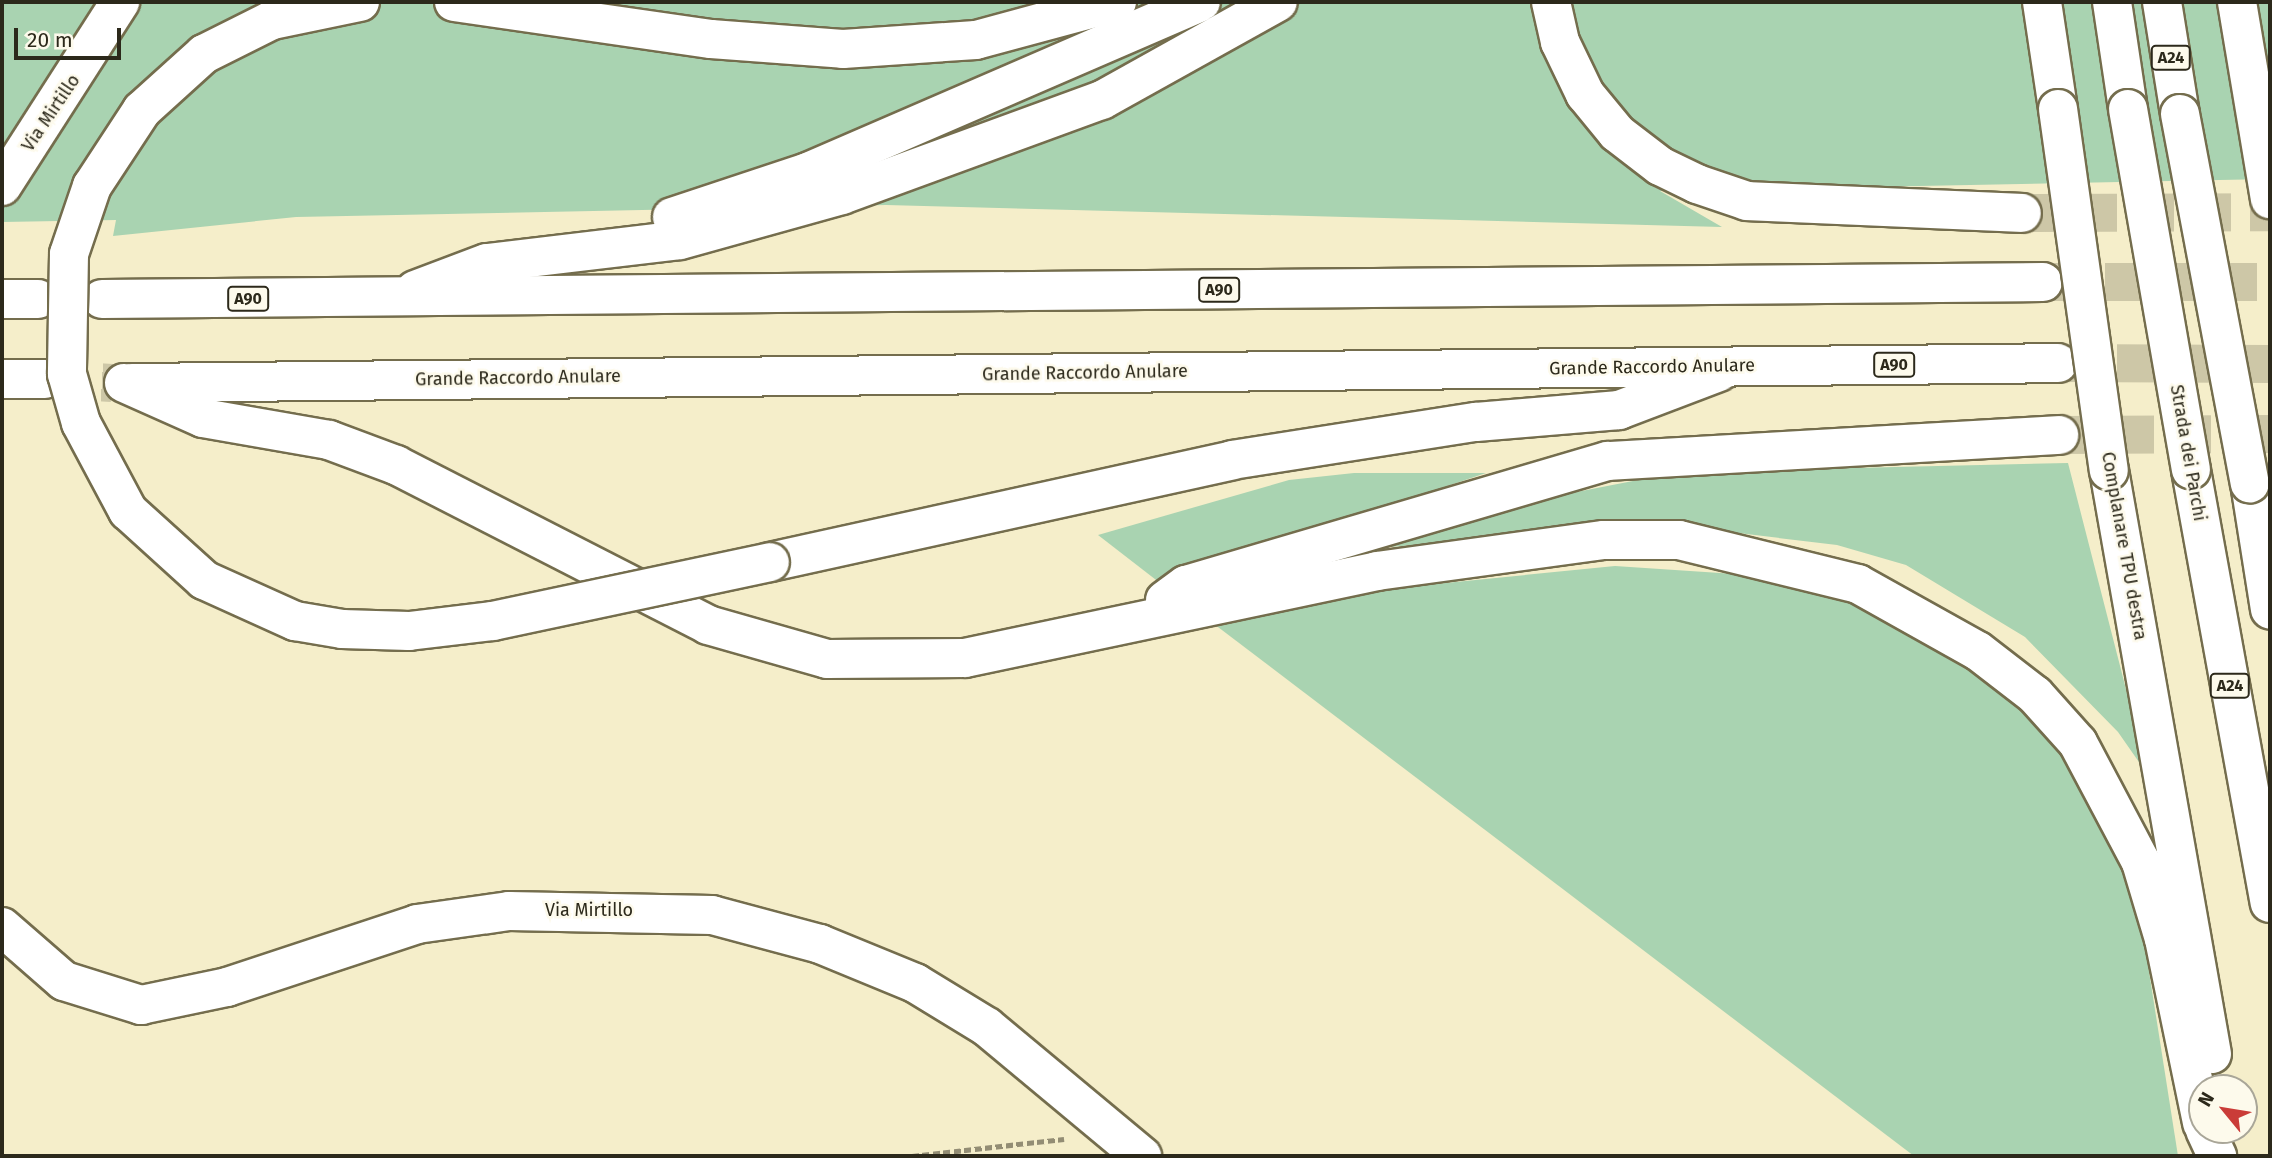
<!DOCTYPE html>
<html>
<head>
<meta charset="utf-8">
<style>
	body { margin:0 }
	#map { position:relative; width:2272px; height:1158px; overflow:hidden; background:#f5eeca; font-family:"Fira Sans",sans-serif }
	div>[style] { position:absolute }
	.green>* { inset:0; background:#a9d3b1 }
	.highway-tunnel>* { height:38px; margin-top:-19px; transform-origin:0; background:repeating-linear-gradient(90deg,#cdc7a7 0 38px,transparent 0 57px) }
	.path>* { height:4.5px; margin-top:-2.25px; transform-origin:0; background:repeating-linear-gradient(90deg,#938d74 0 7px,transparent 0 10.5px) }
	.roads { filter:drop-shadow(2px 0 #746d4d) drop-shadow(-2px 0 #746d4d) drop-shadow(0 2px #746d4d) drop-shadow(0 -2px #746d4d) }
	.minor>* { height:38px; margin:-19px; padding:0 19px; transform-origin:19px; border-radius:19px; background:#fff }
	.highway>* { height:38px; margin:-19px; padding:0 19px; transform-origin:19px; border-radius:19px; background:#fff }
	.bridges { filter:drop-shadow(2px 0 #746d4d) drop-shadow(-2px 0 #746d4d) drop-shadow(0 2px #746d4d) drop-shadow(0 -2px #746d4d) }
	.highway-bridge>* { height:38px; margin:-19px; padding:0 19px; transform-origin:19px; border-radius:19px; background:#fff }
	span { translate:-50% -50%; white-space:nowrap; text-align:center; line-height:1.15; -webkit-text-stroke:5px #fdfaec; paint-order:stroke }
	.shield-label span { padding:2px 5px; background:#fdfaec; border:2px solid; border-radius:5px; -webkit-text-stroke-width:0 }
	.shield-label { font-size:16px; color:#2c291b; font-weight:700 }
	.street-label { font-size:18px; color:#2c291b }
	.frame { position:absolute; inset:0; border:4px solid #2c291b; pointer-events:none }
	.north { position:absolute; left:2188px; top:1074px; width:70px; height:70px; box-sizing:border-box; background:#fdfaec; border:2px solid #a9a698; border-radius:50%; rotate:300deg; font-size:19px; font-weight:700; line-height:28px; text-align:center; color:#2c291b }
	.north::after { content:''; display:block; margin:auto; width:24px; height:32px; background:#ca3c38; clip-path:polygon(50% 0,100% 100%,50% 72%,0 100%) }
	.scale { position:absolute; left:14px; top:28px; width:107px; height:32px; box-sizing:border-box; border:4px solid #2c291b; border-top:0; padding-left:9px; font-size:21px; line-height:24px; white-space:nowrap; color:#2c291b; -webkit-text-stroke:5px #fdfaec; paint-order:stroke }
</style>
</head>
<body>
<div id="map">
	<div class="green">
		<i style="clip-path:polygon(2px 2px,2270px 2px,2270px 179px,1660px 191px,1722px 227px,886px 205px,296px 217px,113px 236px,116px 220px,2px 222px)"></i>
		<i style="clip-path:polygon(2068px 463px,2148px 775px,2118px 732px,2025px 637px,1906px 565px,1837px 545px,1663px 524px,1367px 549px,1484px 510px,1679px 472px)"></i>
		<i style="clip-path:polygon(1354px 473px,1486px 473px,1160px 583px,1098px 535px,1289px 480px)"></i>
		<i style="clip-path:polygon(1615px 566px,1750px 575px,1886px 613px,1984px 671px,2060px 744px,2116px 847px,2142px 927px,2178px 1156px,1914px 1156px,1214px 624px,1385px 589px)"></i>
	</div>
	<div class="highway-tunnel">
		<i style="left:2022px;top:213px;width:248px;rotate:-0.2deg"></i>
		<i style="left:2048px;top:282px;width:222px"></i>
		<i style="left:2060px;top:363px;width:210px;rotate:0.3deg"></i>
		<i style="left:45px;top:379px;width:67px;rotate:3.4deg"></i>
		<i style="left:2059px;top:435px;width:211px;rotate:-0.3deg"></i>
	</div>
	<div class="path">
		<i style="left:912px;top:1156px;width:153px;rotate:-6.4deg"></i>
	</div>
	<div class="roads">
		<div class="minor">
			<i style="left:2px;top:186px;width:219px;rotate:-57.3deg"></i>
			<i style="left:2px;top:927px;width:82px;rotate:41.1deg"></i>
			<i style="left:64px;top:981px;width:81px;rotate:17.3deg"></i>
			<i style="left:141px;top:1005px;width:88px;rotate:-11.8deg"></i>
			<i style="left:227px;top:987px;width:200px;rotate:-18.3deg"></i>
			<i style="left:417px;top:924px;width:93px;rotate:-8deg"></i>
			<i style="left:509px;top:911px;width:203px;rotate:1.1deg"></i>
			<i style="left:712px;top:915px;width:112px;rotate:15deg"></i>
			<i style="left:820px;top:944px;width:103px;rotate:22.3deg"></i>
			<i style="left:915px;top:983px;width:84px;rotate:31.4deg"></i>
			<i style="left:987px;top:1027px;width:202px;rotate:39.8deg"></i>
		</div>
		<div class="highway">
			<i style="left:454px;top:2px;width:260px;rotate:8.2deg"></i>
			<i style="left:711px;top:39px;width:132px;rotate:4.3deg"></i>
			<i style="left:843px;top:49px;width:133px;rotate:-3.9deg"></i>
			<i style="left:976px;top:40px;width:146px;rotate:-15.1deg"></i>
			<i style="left:1551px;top:2px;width:41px;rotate:77.3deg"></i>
			<i style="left:1560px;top:42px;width:58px;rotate:64.3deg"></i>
			<i style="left:1585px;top:94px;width:50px;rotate:50.6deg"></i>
			<i style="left:1617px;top:133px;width:54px;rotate:37.5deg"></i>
			<i style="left:1660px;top:166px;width:41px;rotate:25.9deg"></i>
			<i style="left:1697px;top:184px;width:53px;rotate:18.8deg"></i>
			<i style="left:1747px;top:201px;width:275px;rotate:2.5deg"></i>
			<i style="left:2042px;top:2px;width:108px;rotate:81.5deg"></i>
			<i style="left:2112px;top:2px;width:108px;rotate:81.5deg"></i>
			<i style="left:2162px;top:2px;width:113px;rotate:80.9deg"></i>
			<i style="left:2237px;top:2px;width:200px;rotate:80.5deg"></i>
			<i style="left:672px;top:217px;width:143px;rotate:-18.3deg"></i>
			<i style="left:808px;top:172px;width:428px;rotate:-23.4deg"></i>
			<i style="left:415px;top:290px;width:77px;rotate:-20.6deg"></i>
			<i style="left:487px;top:263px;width:194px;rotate:-6.8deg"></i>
			<i style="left:680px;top:240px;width:168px;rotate:-15.5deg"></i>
			<i style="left:842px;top:195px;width:277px;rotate:-20.1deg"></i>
			<i style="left:1102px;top:100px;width:201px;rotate:-29.1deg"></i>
			<i style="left:2px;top:299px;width:36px"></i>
			<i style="left:102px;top:299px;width:1941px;rotate:-0.5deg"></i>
			<i style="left:2px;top:379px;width:43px"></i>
			<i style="left:124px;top:383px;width:86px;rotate:23.9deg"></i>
			<i style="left:203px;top:418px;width:128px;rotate:9.9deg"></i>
			<i style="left:329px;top:440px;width:72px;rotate:20.5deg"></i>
			<i style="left:396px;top:465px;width:351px;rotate:27.1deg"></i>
			<i style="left:708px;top:625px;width:124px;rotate:15.9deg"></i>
			<i style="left:827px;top:659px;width:138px;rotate:-0.4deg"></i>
			<i style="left:965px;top:658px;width:421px;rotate:-11.9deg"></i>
			<i style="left:1377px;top:571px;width:229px;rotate:-7.8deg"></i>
			<i style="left:1604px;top:540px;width:75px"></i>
			<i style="left:1679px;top:540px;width:184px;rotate:13.8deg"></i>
			<i style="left:1858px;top:584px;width:137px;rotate:29.2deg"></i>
			<i style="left:1978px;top:651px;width:72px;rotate:37.7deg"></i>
			<i style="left:2035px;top:695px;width:64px;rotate:48.1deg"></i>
			<i style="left:2078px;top:743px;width:135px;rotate:62.1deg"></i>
			<i style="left:2141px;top:862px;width:80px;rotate:73.4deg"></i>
			<i style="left:2164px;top:939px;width:188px;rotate:78.3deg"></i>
			<i style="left:132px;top:383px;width:1926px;rotate:-0.59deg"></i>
			<i style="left:2109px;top:470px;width:593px;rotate:80deg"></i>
			<i style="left:2191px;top:470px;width:440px;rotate:79.7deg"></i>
			<i style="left:2250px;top:483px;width:128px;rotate:81deg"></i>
			<i style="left:770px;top:562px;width:473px;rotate:-12.4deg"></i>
			<i style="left:1232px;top:460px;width:247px;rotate:-8.9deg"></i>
			<i style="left:1476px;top:422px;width:144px;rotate:-4.8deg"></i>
			<i style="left:1619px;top:410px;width:107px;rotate:-20.8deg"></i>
			<i style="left:1165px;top:600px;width:26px;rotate:-36deg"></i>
			<i style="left:1186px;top:585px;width:440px;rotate:-16.4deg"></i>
			<i style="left:1608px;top:461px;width:452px;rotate:-3.3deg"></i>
			<i style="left:2205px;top:1130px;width:29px;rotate:65deg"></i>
		</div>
	</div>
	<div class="bridges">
		<div class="highway-bridge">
			<i style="left:360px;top:2px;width:90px;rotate:168.4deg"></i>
			<i style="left:272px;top:20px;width:76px;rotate:153.4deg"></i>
			<i style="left:204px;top:54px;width:84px;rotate:137.9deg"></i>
			<i style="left:142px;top:110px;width:91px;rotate:123.3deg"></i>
			<i style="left:92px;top:186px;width:72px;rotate:108.7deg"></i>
			<i style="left:69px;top:254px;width:120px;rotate:91deg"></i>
			<i style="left:67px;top:374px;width:51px;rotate:74.1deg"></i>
			<i style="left:81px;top:423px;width:100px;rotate:61.9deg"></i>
			<i style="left:128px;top:511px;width:103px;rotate:42.2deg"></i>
			<i style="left:204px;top:580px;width:100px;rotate:24.3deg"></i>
			<i style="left:295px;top:621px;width:48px;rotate:9.7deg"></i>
			<i style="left:342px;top:629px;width:67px;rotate:1.7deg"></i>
			<i style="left:409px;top:631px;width:85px;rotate:-6.8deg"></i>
			<i style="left:493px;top:621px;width:283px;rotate:-12deg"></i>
			<i style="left:2058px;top:109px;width:365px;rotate:82deg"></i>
			<i style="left:2128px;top:109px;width:366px;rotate:80.1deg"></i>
			<i style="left:2180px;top:114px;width:376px;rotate:79.3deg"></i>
		</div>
	</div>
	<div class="shield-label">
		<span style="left:2171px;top:58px">A24</span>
		<span style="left:1219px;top:290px">A90</span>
		<span style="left:248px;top:299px">A90</span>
		<span style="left:1894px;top:365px">A90</span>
		<span style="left:2230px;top:686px">A24</span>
	</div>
	<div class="street-label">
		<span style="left:51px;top:113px;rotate:-56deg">Via Mirtillo</span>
		<span style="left:1652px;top:367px;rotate:-1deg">Grande Raccordo Anulare</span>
		<span style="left:1085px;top:373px;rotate:-1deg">Grande Raccordo Anulare</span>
		<span style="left:518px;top:378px;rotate:-1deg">Grande Raccordo Anulare</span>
		<span style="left:2188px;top:453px;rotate:80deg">Strada dei Parchi</span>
		<span style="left:2124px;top:546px;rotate:80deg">Complanare TPU destra</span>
		<span style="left:589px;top:910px">Via Mirtillo</span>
	</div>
	<div class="frame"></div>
	<div class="north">N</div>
	<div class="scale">20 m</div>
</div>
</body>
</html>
